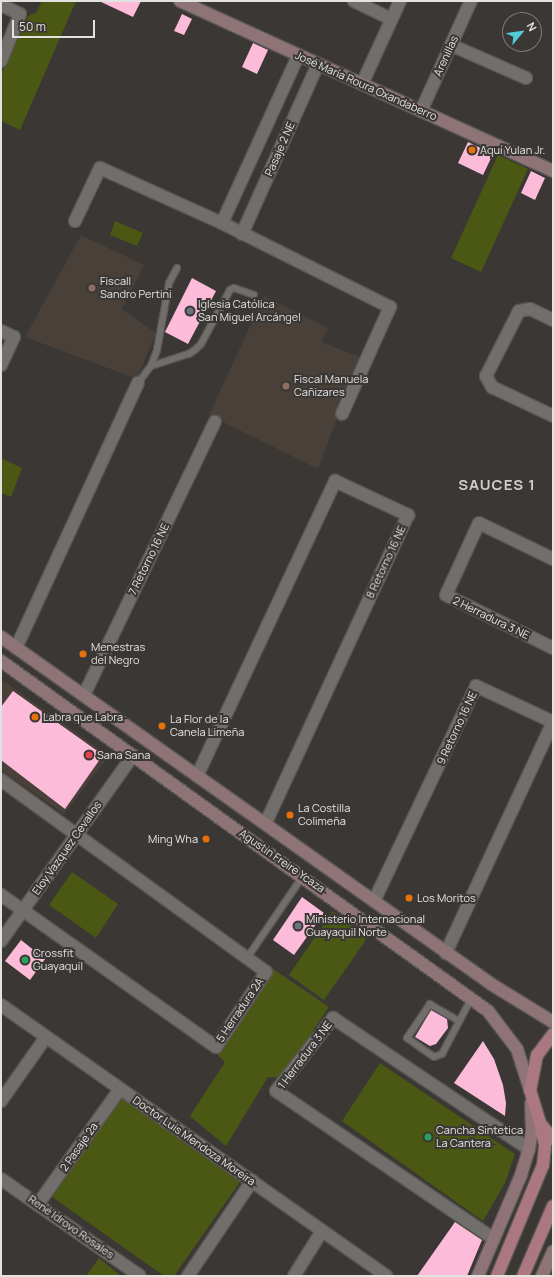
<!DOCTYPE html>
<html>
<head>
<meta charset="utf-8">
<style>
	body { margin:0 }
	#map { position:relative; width:554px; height:1277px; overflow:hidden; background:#3a3735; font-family:Manrope,sans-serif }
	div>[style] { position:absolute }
	.built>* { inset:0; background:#484039 }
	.green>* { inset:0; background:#4a5813 }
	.building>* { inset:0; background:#fcbcd9 }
	.roads { filter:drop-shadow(1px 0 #585653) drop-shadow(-1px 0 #585653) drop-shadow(0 1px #585653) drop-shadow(0 -1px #585653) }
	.lane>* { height:6px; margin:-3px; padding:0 3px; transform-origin:3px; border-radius:3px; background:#726e6b }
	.street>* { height:12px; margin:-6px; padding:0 6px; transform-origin:6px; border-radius:6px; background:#726e6b }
	.secondary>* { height:12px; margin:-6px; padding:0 6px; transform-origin:6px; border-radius:6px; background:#8e7377 }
	.primary>* { height:12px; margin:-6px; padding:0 6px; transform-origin:6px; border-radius:6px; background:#ab7882 }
	.dots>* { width:11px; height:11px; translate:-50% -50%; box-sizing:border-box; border:2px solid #3a3735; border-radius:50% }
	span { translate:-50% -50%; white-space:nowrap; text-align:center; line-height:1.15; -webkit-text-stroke:4px #3a3735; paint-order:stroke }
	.street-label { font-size:11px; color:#e4e2e0 }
	.poi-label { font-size:11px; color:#e4e2e0 }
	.left { translate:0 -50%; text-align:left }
	.right { translate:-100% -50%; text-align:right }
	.district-label { font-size:15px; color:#d1ceca; font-weight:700; letter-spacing:1px }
	.frame { position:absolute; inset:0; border:2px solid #e4e2e0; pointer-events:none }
	.north { position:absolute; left:502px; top:12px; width:40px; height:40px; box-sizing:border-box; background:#3a3735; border:1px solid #7e7b79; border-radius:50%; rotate:61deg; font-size:11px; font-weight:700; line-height:16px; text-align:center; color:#e4e2e0 }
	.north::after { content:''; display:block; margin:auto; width:14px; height:18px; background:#52cbd8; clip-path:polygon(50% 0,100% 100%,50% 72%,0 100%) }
	.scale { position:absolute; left:12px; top:20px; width:83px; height:18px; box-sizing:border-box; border:2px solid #e4e2e0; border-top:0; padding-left:5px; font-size:12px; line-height:14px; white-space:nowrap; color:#e4e2e0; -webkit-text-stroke:3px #3a3735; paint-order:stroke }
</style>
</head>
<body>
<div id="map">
	<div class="built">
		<i style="clip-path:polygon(81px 235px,144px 265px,122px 309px,156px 333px,137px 379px,25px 337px)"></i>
		<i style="clip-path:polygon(264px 296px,328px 328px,321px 342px,360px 357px,318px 469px,209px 415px)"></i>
		<i style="clip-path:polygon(1px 679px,109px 756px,64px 814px,1px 770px)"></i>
	</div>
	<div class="green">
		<i style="clip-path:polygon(42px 1px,76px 1px,20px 130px,1px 121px,1px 74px,29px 15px,36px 13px)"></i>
		<i style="clip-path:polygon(498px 155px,528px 169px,481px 272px,451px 258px)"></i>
		<i style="clip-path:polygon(115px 221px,143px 233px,137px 246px,110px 235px)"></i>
		<i style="clip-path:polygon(1px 458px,22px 468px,11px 497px,1px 493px)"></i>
		<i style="clip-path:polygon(72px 872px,118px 904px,96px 938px,49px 905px)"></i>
		<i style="clip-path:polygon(333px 911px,368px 937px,324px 1000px,289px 975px)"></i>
		<i style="clip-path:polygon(273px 969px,329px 1007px,281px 1078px,268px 1077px,226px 1146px,190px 1116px,225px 1062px,215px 1052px)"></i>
		<i style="clip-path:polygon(380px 1063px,515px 1154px,505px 1183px,483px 1221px,342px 1121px)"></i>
		<i style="clip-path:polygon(121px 1098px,240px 1182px,174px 1276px,164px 1276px,52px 1197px)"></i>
		<i style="clip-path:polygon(99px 1258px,121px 1276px,86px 1276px)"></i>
	</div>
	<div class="building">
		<i style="clip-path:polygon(99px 1px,141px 1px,133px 17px)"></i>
		<i style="clip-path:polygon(182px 14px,192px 19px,184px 35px,174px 31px)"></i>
		<i style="clip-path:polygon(253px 43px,268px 50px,257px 74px,242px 67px)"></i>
		<i style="clip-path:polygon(468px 142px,493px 154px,483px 175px,458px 163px)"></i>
		<i style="clip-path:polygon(531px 171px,545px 178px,535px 200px,521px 193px)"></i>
		<i style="clip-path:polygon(192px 278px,216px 291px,188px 344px,165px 332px)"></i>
		<i style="clip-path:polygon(13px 691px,103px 755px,65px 809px,1px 760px,1px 707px)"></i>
		<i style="clip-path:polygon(302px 897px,324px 913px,294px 955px,273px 940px)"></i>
		<i style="clip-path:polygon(21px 940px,45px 959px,30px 980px,5px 961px)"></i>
		<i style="clip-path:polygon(431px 1010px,447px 1019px,448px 1028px,436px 1044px,430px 1046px,415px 1037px)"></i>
		<i style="clip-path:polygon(483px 1041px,494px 1059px,503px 1085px,506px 1103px,505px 1116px,454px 1083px)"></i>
		<i style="clip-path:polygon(455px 1222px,482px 1240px,467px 1276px,417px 1276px)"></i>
	</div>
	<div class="roads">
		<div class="lane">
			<i style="left:151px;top:366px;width:40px;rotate:-18deg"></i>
			<i style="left:189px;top:354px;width:9px;rotate:-36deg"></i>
			<i style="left:196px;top:349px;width:7px;rotate:-45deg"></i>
			<i style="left:201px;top:344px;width:61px;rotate:-61.8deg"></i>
			<i style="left:230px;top:290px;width:4px;rotate:-27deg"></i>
			<i style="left:234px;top:288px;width:21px;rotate:19deg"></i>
			<i style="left:138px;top:383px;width:21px;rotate:-53deg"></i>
			<i style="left:151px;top:366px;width:17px;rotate:-69deg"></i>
			<i style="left:157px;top:350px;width:68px;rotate:-79.8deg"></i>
			<i style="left:169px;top:283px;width:17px;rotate:-62deg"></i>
			<i style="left:247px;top:958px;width:99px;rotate:-55.7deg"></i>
			<i style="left:459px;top:1021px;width:34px;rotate:-150deg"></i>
			<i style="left:430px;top:1004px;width:41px;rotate:124.1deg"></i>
			<i style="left:407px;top:1038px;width:33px;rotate:35deg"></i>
			<i style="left:434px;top:1057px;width:9px;rotate:-21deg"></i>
			<i style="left:442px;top:1054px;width:62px;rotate:-62.2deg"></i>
		</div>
		<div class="street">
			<i style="left:354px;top:1px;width:41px;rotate:25.9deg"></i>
			<i style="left:1px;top:5px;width:21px;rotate:25deg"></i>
			<i style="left:20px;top:14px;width:51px;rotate:112deg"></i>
			<i style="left:451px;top:45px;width:82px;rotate:23.7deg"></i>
			<i style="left:362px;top:84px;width:91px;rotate:-65.4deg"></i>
			<i style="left:421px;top:111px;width:121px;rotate:-65.6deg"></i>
			<i style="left:75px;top:221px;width:59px;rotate:-64.7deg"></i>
			<i style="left:100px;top:168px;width:134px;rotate:24.3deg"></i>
			<i style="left:222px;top:223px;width:188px;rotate:26.6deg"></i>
			<i style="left:390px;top:307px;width:117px;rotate:114.2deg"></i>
			<i style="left:222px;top:223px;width:183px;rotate:-65.5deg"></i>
			<i style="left:242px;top:234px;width:186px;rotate:-65.9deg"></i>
			<i style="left:553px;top:320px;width:25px;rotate:-154deg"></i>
			<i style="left:530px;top:309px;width:11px;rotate:170deg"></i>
			<i style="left:519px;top:311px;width:73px;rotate:116.9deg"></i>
			<i style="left:486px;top:376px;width:13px;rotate:61deg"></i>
			<i style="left:492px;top:387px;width:68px;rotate:25.4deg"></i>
			<i style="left:1px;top:331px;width:14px;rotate:25deg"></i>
			<i style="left:14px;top:337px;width:31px;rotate:115deg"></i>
			<i style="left:553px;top:559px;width:82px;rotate:-154.1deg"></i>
			<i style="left:479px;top:523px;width:79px;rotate:114.6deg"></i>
			<i style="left:446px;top:595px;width:119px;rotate:26.4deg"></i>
			<i style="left:16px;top:648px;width:292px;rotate:-65.3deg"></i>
			<i style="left:84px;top:695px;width:303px;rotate:-64.4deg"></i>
			<i style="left:197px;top:776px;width:326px;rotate:-64.9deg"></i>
			<i style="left:335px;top:481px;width:81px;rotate:25deg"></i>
			<i style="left:408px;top:515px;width:340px;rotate:114.8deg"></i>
			<i style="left:1px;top:780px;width:327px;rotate:35.9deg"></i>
			<i style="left:266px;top:972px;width:90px;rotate:123.7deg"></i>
			<i style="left:216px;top:1047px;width:263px;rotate:-144.7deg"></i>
			<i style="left:374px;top:901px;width:238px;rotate:-64.6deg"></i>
			<i style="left:476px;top:686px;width:85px;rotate:25.1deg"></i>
			<i style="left:553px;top:722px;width:255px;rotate:114.9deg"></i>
			<i style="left:1px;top:941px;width:228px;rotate:-54.6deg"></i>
			<i style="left:1px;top:1005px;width:471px;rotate:35.1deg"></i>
			<i style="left:1px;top:1101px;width:78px;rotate:-54.9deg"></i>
			<i style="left:1px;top:1179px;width:169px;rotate:34.9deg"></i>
			<i style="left:38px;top:1204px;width:141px;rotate:-54.5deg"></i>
			<i style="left:494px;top:1239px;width:263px;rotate:-145.8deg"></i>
			<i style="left:276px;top:1091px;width:93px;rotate:-52deg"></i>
			<i style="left:333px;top:1018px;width:236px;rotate:33.8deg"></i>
			<i style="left:188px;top:1276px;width:115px;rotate:-56deg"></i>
			<i style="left:294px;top:1276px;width:53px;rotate:-58.1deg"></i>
		</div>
		<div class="secondary">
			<i style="left:180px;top:1px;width:410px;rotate:24.5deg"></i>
			<i style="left:1px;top:637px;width:600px;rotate:35.3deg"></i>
			<i style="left:491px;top:984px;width:73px;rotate:31.5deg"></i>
			<i style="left:1px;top:661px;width:600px;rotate:35.7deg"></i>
			<i style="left:488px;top:1011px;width:48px;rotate:52.7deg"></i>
			<i style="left:517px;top:1049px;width:43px;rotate:72.4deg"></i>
			<i style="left:478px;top:1276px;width:110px;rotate:-66.9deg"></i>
			<i style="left:521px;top:1175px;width:27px;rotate:-73deg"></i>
			<i style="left:529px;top:1149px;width:19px;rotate:-81deg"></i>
			<i style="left:532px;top:1130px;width:27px;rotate:-92deg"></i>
			<i style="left:542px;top:1276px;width:27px;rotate:-66deg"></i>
		</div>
		<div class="primary">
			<i style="left:553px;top:1034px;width:26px;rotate:127deg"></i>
			<i style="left:537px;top:1055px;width:36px;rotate:101deg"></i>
			<i style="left:530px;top:1090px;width:34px;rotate:73deg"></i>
			<i style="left:540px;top:1123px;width:21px;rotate:51deg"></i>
			<i style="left:497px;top:1276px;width:120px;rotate:-67.5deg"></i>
			<i style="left:543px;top:1165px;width:20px;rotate:-84deg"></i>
			<i style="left:545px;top:1145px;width:23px;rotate:-103deg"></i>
			<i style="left:523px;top:1276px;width:76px;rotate:-66.8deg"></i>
		</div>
	</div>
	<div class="dots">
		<i style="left:472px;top:150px;background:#e8710a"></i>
		<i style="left:92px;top:288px;background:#8d6e63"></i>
		<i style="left:190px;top:311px;background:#6b7280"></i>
		<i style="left:286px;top:386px;background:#8d6e63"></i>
		<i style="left:83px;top:654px;background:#e8710a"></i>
		<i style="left:35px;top:717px;background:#e8710a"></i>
		<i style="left:162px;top:726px;background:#e8710a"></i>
		<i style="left:89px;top:755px;background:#e0444e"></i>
		<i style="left:290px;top:815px;background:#e8710a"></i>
		<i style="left:206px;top:839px;background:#e8710a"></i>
		<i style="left:409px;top:898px;background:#e8710a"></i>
		<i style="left:298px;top:926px;background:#6b7280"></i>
		<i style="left:25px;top:960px;background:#2e9e5b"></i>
		<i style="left:428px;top:1137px;background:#2e9e5b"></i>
	</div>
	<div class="street-label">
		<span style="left:446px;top:56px;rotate:-65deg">Arenillas</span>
		<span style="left:366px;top:86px;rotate:24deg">José María Roura Oxandaberro</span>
		<span style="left:280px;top:149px;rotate:-66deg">Pasaje 2 NE</span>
		<span style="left:149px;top:559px;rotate:-64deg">7 Retorno 16 NE</span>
		<span style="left:386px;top:562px;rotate:-65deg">8 Retorno 16 NE</span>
		<span style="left:491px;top:618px;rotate:26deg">2 Herradura 3 NE</span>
		<span style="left:457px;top:728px;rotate:-65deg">9 Retorno 16 NE</span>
		<span style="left:67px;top:848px;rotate:-55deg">Eloy Vazquez Cevallos</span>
		<span style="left:282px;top:861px;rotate:35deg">Agustín Freire Ycaza</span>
		<span style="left:240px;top:1010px;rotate:-56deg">5 Herradura 2A</span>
		<span style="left:305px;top:1055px;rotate:-53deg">1 Herradura 3 NE</span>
		<span style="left:194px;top:1141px;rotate:35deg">Doctor Luis Mendoza Moreira</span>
		<span style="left:79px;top:1147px;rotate:-55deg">2 Pasaje 2a</span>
		<span style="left:71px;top:1227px;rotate:35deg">René Idrovo Rosales</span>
	</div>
	<div class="poi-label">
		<span class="left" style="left:480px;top:150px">Aquí Yulan Jr.</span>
		<span class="left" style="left:100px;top:288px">Fiscall<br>Sandro Pertini</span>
		<span class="left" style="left:198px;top:311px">Iglesia Católica<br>San Miguel Arcángel</span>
		<span class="left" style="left:294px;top:386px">Fiscal Manuela<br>Cañizares</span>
		<span class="left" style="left:91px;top:654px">Menestras<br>del Negro</span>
		<span class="left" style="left:43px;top:717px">Labra que Labra</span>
		<span class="left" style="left:170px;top:726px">La Flor de la<br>Canela Limeña</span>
		<span class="left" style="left:97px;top:755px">Sana Sana</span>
		<span class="left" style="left:298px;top:815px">La Costilla<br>Colimeña</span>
		<span class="right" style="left:198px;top:839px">Ming Wha</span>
		<span class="left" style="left:417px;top:898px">Los Moritos</span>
		<span class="left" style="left:306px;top:926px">Ministerio Internacional<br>Guayaquil Norte</span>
		<span class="left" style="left:33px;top:960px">Crossfit<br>Guayaquil</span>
		<span class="left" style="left:436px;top:1137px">Cancha Sintetica<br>La Cantera</span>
	</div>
	<div class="district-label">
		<span style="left:497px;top:485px">SAUCES 1</span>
	</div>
	<div class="frame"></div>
	<div class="north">N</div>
	<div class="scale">50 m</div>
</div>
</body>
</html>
